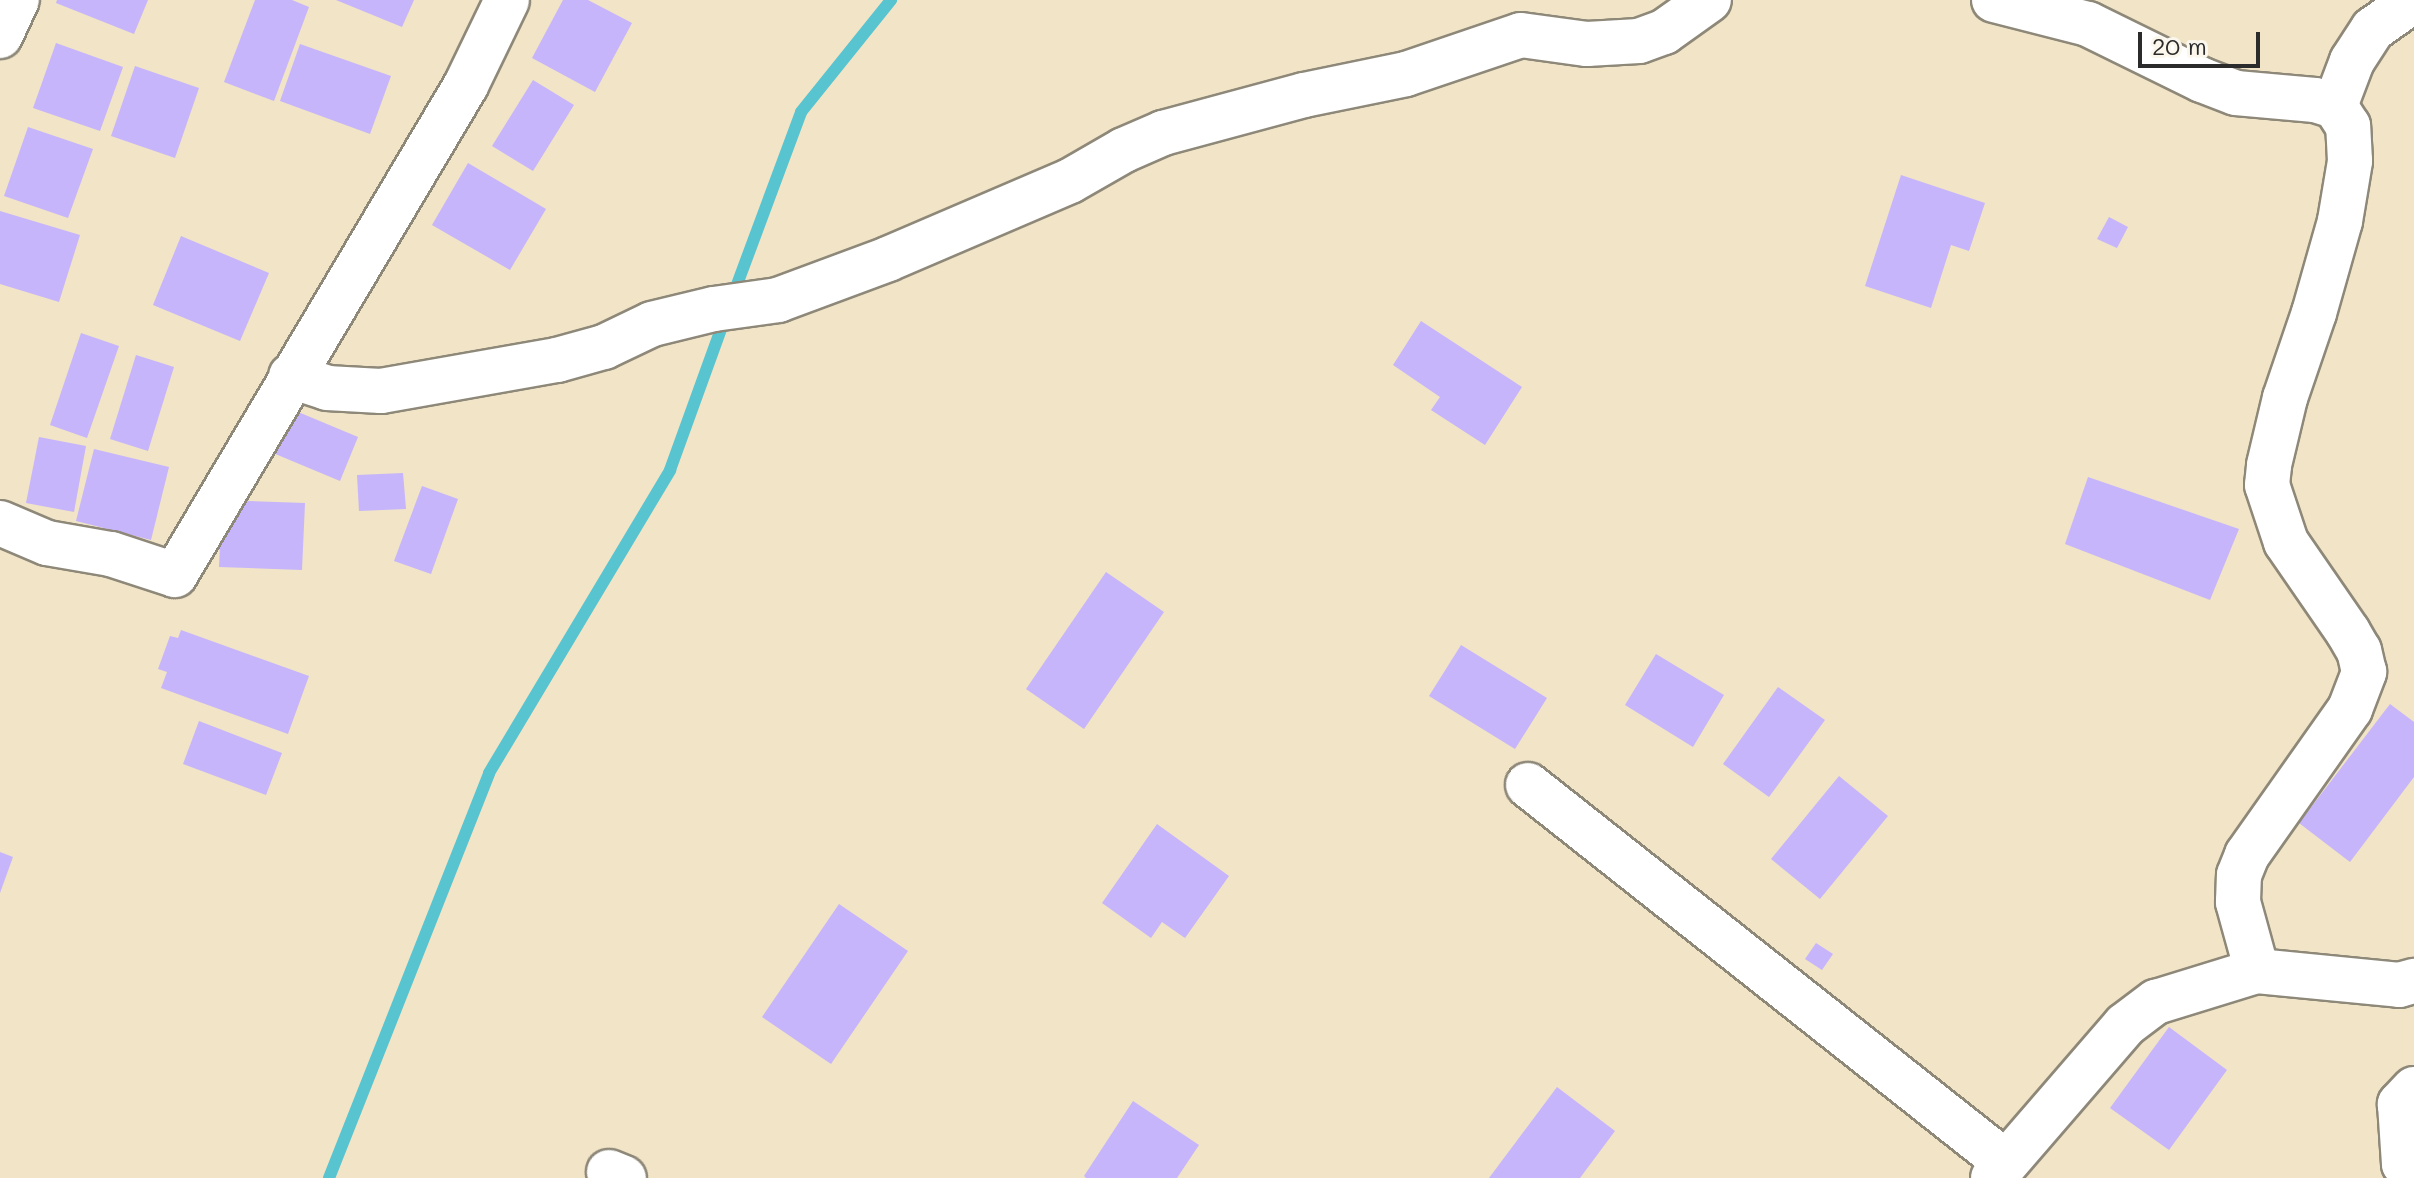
<!DOCTYPE html>
<html>
<head>
<meta charset="utf-8">
<style>
	body { margin:0 }
	#map { position:relative; width:2414px; height:1178px; overflow:hidden; background:#f1e4c7; font-family:Mali,sans-serif }
	div>[style] { position:absolute }
	.stream>* { height:12px; margin:-6px; padding:0 6px; transform-origin:6px; border-radius:6px; background:#57c4d0 }
	.building>* { inset:0; background:#c6b5fa }
	.roads { filter:drop-shadow(2px 0 #8e8879) drop-shadow(-2px 0 #8e8879) drop-shadow(0 2px #8e8879) drop-shadow(0 -2px #8e8879) }
	.minor>* { height:44px; margin:-22px; padding:0 22px; transform-origin:22px; border-radius:22px; background:#fff }
	span { translate:-50% -50%; white-space:nowrap; text-align:center; line-height:1.15; -webkit-text-stroke:6px #fbf7ec; paint-order:stroke }
	.scale { position:absolute; left:2138px; top:32px; width:122px; height:36px; box-sizing:border-box; border:4px solid #2b2b2b; border-top:0; padding-left:10px; font-size:24px; line-height:28px; white-space:nowrap; color:#2b2b2b; -webkit-text-stroke:6px #fbf7ec; paint-order:stroke }
</style>
</head>
<body>
<div id="map">
	<div class="stream">
		<i style="left:732px;top:298px;width:198px;rotate:-69.6deg"></i>
		<i style="left:801px;top:112px;width:144px;rotate:-51.2deg"></i>
		<i style="left:329px;top:1178px;width:435px;rotate:-68.4deg"></i>
		<i style="left:489px;top:773px;width:353px;rotate:-59.1deg"></i>
		<i style="left:670px;top:470px;width:165px;rotate:-70.1deg"></i>
	</div>
	<div class="building">
		<i style="clip-path:polygon(57px 0,148px 0,134px 34px,56px 3px)"></i>
		<i style="clip-path:polygon(255px 0,292px 0,309px 7px,274px 101px,224px 82px)"></i>
		<i style="clip-path:polygon(336px 0,414px 0,402px 27px)"></i>
		<i style="clip-path:polygon(563px 0,588px 0,632px 23px,595px 92px,532px 58px)"></i>
		<i style="clip-path:polygon(56px 43px,123px 67px,100px 131px,33px 108px)"></i>
		<i style="clip-path:polygon(300px 44px,391px 76px,370px 134px,280px 101px)"></i>
		<i style="clip-path:polygon(135px 66px,199px 88px,175px 158px,111px 136px)"></i>
		<i style="clip-path:polygon(533px 80px,574px 105px,533px 171px,492px 146px)"></i>
		<i style="clip-path:polygon(28px 127px,93px 149px,68px 218px,4px 196px)"></i>
		<i style="clip-path:polygon(468px 163px,546px 209px,510px 270px,432px 225px)"></i>
		<i style="clip-path:polygon(1901px 175px,1985px 203px,1969px 251px,1951px 245px,1931px 308px,1865px 286px)"></i>
		<i style="clip-path:polygon(0 211px,80px 235px,59px 302px,0 284px)"></i>
		<i style="clip-path:polygon(2109px 217px,2128px 227px,2117px 248px,2097px 239px)"></i>
		<i style="clip-path:polygon(181px 236px,269px 273px,240px 341px,153px 305px)"></i>
		<i style="clip-path:polygon(1421px 321px,1522px 387px,1485px 445px,1431px 410px,1440px 397px,1393px 365px)"></i>
		<i style="clip-path:polygon(81px 333px,119px 346px,87px 438px,50px 425px)"></i>
		<i style="clip-path:polygon(136px 355px,174px 367px,148px 451px,110px 439px)"></i>
		<i style="clip-path:polygon(291px 409px,358px 437px,340px 481px,273px 453px)"></i>
		<i style="clip-path:polygon(39px 437px,86px 446px,74px 512px,26px 503px)"></i>
		<i style="clip-path:polygon(94px 449px,169px 467px,151px 540px,76px 521px)"></i>
		<i style="clip-path:polygon(403px 473px,406px 509px,359px 511px,357px 475px)"></i>
		<i style="clip-path:polygon(2088px 477px,2239px 529px,2210px 600px,2065px 544px)"></i>
		<i style="clip-path:polygon(422px 486px,458px 499px,431px 574px,394px 561px)"></i>
		<i style="clip-path:polygon(222px 500px,305px 503px,302px 570px,219px 567px)"></i>
		<i style="clip-path:polygon(1106px 572px,1164px 612px,1084px 729px,1026px 689px)"></i>
		<i style="clip-path:polygon(181px 630px,309px 676px,288px 734px,161px 688px,167px 672px,158px 669px,170px 636px,178px 638px)"></i>
		<i style="clip-path:polygon(1461px 645px,1547px 698px,1515px 749px,1429px 696px)"></i>
		<i style="clip-path:polygon(1656px 654px,1724px 695px,1693px 747px,1625px 705px)"></i>
		<i style="clip-path:polygon(1778px 687px,1825px 720px,1769px 797px,1723px 764px)"></i>
		<i style="clip-path:polygon(2390px 704px,2414px 722px,2414px 777px,2350px 862px,2299px 823px)"></i>
		<i style="clip-path:polygon(199px 721px,282px 753px,266px 795px,183px 764px)"></i>
		<i style="clip-path:polygon(1839px 776px,1888px 816px,1820px 899px,1771px 859px)"></i>
		<i style="clip-path:polygon(1157px 824px,1229px 876px,1185px 938px,1162px 922px,1151px 938px,1102px 903px)"></i>
		<i style="clip-path:polygon(0 852px,13px 857px,0 893px)"></i>
		<i style="clip-path:polygon(839px 904px,908px 951px,831px 1064px,762px 1017px)"></i>
		<i style="clip-path:polygon(1816px 943px,1833px 954px,1822px 970px,1805px 959px)"></i>
		<i style="clip-path:polygon(2169px 1027px,2227px 1070px,2169px 1150px,2110px 1108px)"></i>
		<i style="clip-path:polygon(1557px 1087px,1615px 1131px,1580px 1178px,1489px 1178px)"></i>
		<i style="clip-path:polygon(1133px 1101px,1199px 1145px,1177px 1178px,1086px 1178px,1084px 1176px)"></i>
	</div>
	<div class="roads">
		<div class="minor">
			<i style="left:1994px;top:0;width:97px;rotate:14.3deg"></i>
			<i style="left:2088px;top:24px;width:127px;rotate:26.2deg"></i>
			<i style="left:2202px;top:80px;width:36px;rotate:21deg"></i>
			<i style="left:2236px;top:93px;width:79px;rotate:5.1deg"></i>
			<i style="left:2315px;top:100px;width:21px;rotate:17deg"></i>
			<i style="left:0;top:36px;width:40px;rotate:-65deg"></i>
			<i style="left:291px;top:376px;width:38px;rotate:18deg"></i>
			<i style="left:327px;top:388px;width:54px;rotate:3.2deg"></i>
			<i style="left:381px;top:391px;width:179px;rotate:-10deg"></i>
			<i style="left:557px;top:360px;width:49px;rotate:-15.5deg"></i>
			<i style="left:604px;top:347px;width:53px;rotate:-25.6deg"></i>
			<i style="left:652px;top:324px;width:64px;rotate:-13.6deg"></i>
			<i style="left:714px;top:309px;width:65px;rotate:-8deg"></i>
			<i style="left:778px;top:300px;width:117px;rotate:-20.4deg"></i>
			<i style="left:888px;top:259px;width:198px;rotate:-23.2deg"></i>
			<i style="left:1070px;top:181px;width:62px;rotate:-29.9deg"></i>
			<i style="left:1124px;top:150px;width:43px;rotate:-23.6deg"></i>
			<i style="left:1163px;top:133px;width:146px;rotate:-15.1deg"></i>
			<i style="left:1304px;top:95px;width:104px;rotate:-11.6deg"></i>
			<i style="left:1406px;top:74px;width:121px;rotate:-18.7deg"></i>
			<i style="left:1521px;top:35px;width:67px;rotate:7.8deg"></i>
			<i style="left:1587px;top:44px;width:52px;rotate:-3.3deg"></i>
			<i style="left:1639px;top:41px;width:27px;rotate:-20deg"></i>
			<i style="left:1664px;top:32px;width:55px;rotate:-35.4deg"></i>
			<i style="left:0;top:523px;width:51px;rotate:23.1deg"></i>
			<i style="left:47px;top:543px;width:65px;rotate:9.8deg"></i>
			<i style="left:111px;top:554px;width:67px;rotate:18.2deg"></i>
			<i style="left:175px;top:575px;width:570px;rotate:-59.29deg"></i>
			<i style="left:466px;top:85px;width:94px;rotate:-64.2deg"></i>
			<i style="left:1528px;top:785px;width:607px;rotate:38.31deg"></i>
			<i style="left:2257px;top:971px;width:72px;rotate:-105.4deg"></i>
			<i style="left:2238px;top:902px;width:27px;rotate:-88deg"></i>
			<i style="left:2239px;top:875px;width:22px;rotate:-68deg"></i>
			<i style="left:2247px;top:855px;width:179px;rotate:-54.8deg"></i>
			<i style="left:2350px;top:709px;width:40px;rotate:-69deg"></i>
			<i style="left:2364px;top:672px;width:22px;rotate:-103deg"></i>
			<i style="left:2359px;top:651px;width:22px;rotate:-120deg"></i>
			<i style="left:2348px;top:632px;width:109px;rotate:-124.6deg"></i>
			<i style="left:2286px;top:542px;width:60px;rotate:-108.4deg"></i>
			<i style="left:2267px;top:485px;width:20px;rotate:-84deg"></i>
			<i style="left:2269px;top:465px;width:69px;rotate:-76.6deg"></i>
			<i style="left:2285px;top:398px;width:90px;rotate:-71.2deg"></i>
			<i style="left:2314px;top:313px;width:96px;rotate:-74.2deg"></i>
			<i style="left:2340px;top:221px;width:61px;rotate:-80.5deg"></i>
			<i style="left:2350px;top:161px;width:35px;rotate:-93deg"></i>
			<i style="left:2348px;top:126px;width:24px;rotate:-123deg"></i>
			<i style="left:2335px;top:106px;width:48px;rotate:-69.3deg"></i>
			<i style="left:2352px;top:61px;width:38px;rotate:-57deg"></i>
			<i style="left:2373px;top:29px;width:50px;rotate:-35.3deg"></i>
			<i style="left:2414px;top:1089px;width:21px;rotate:133deg"></i>
			<i style="left:2400px;top:1104px;width:60px;rotate:86.2deg"></i>
			<i style="left:2404px;top:1164px;width:12px;rotate:35deg"></i>
			<i style="left:609px;top:1172px;width:16px;rotate:22deg"></i>
			<i style="left:1993px;top:1178px;width:202px;rotate:-49.2deg"></i>
			<i style="left:2125px;top:1025px;width:39px;rotate:-37deg"></i>
			<i style="left:2156px;top:1002px;width:106px;rotate:-17.1deg"></i>
			<i style="left:2257px;top:971px;width:143px;rotate:5.6deg"></i>
			<i style="left:2399px;top:985px;width:16px;rotate:-15deg"></i>
		</div>
	</div>
	<div class="scale">20 m</div>
</div>
</body>
</html>
